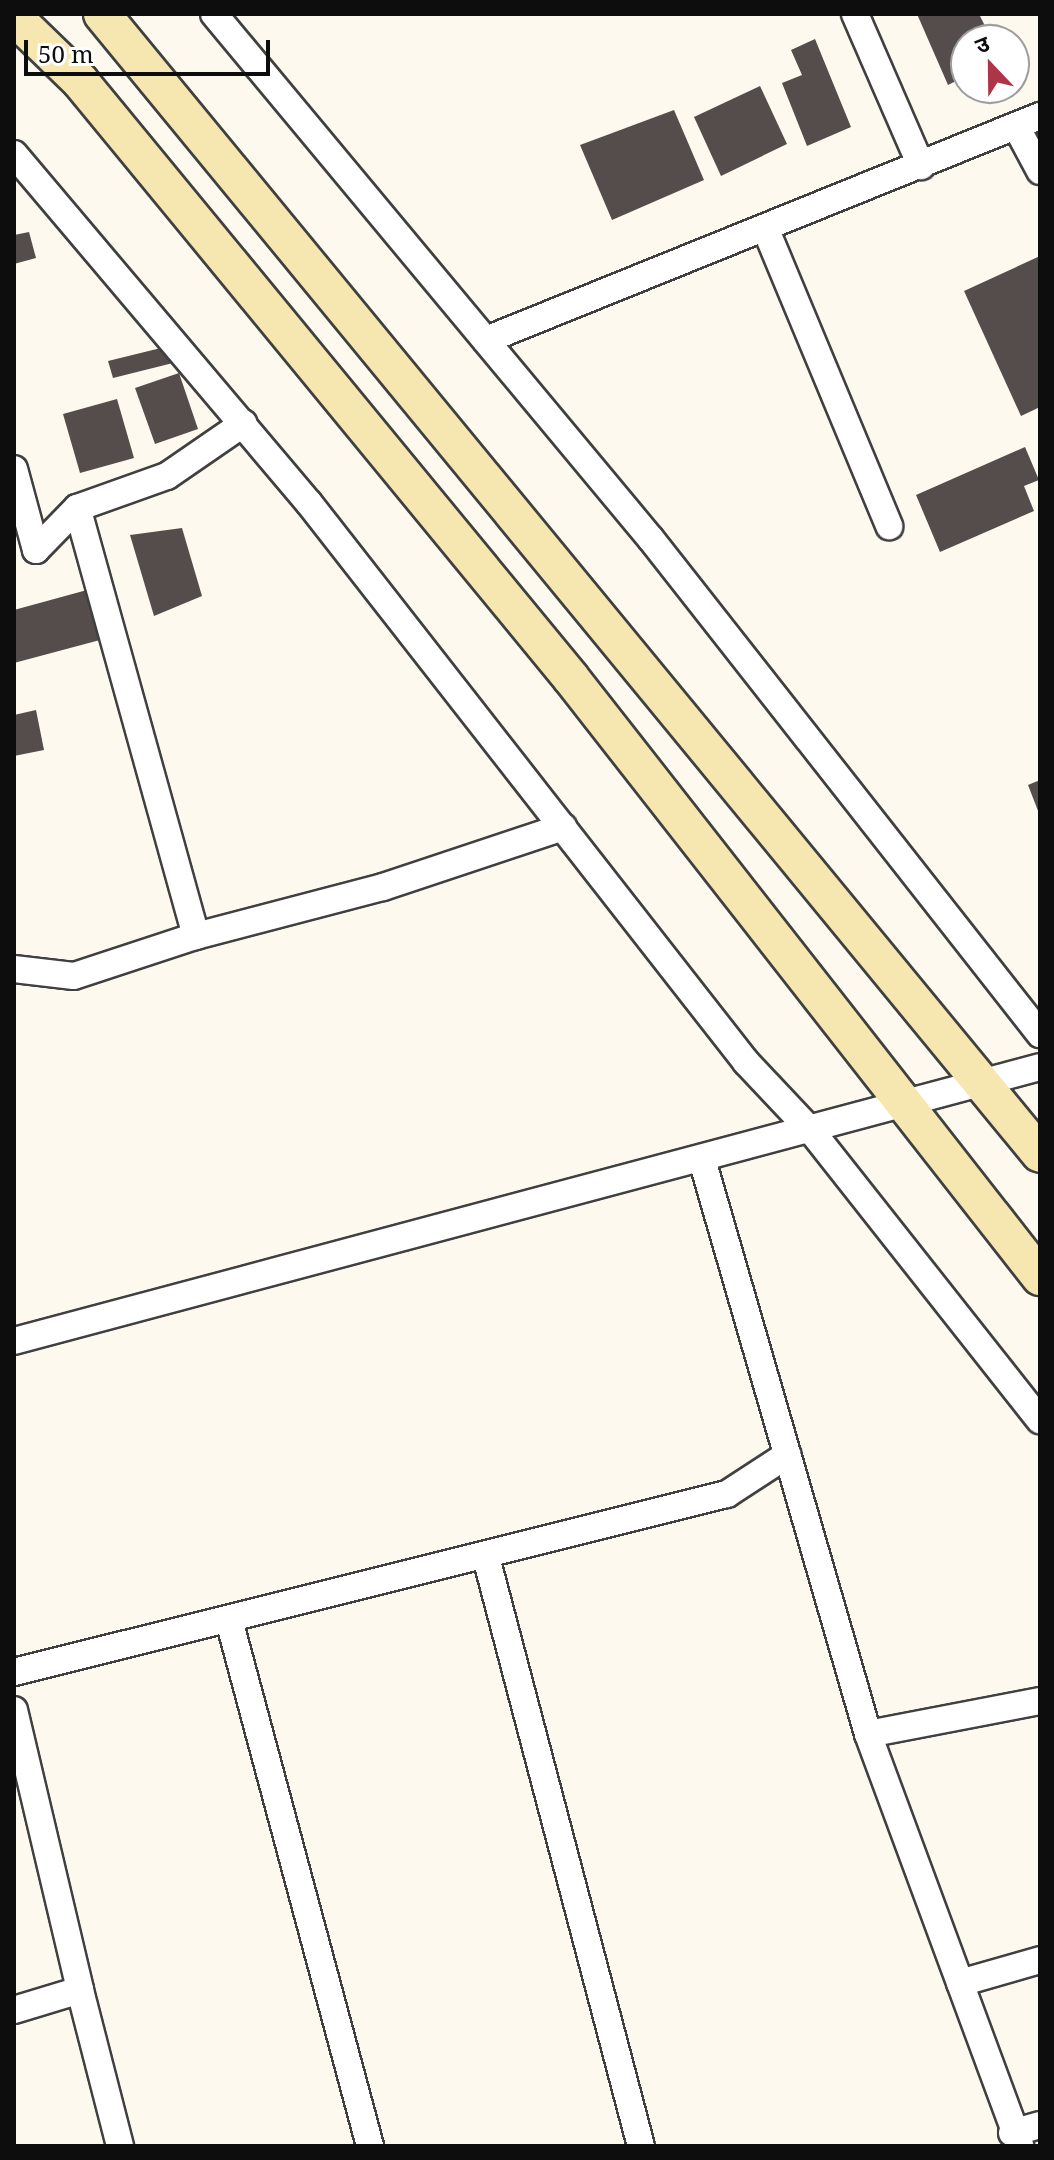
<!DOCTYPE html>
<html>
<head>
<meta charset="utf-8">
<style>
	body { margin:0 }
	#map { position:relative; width:1054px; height:2160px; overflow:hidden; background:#fdf9ef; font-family:"Noto Serif","Noto Sans Devanagari",serif }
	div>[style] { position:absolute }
	.building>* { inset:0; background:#554d4b }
	.roads { filter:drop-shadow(2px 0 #404040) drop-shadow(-2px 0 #404040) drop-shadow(0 2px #404040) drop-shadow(0 -2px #404040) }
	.street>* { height:26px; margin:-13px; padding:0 13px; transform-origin:13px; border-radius:13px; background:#fff }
	.secondary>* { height:36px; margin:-18px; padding:0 18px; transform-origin:18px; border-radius:18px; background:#f6e7b1 }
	span { translate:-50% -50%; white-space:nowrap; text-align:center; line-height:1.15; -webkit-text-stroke:8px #fff; paint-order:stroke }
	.frame { position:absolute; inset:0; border:16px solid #0d0d0d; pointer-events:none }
	.north { position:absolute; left:950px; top:24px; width:80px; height:80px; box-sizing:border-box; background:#fff; border:2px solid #9e9e9e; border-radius:50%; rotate:338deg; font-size:22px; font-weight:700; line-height:32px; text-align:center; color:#0d0d0d }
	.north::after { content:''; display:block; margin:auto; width:28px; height:36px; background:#ae3447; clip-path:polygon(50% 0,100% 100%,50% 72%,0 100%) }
	.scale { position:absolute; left:24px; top:40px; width:246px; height:36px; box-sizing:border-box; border:4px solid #0d0d0d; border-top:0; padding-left:10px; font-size:24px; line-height:28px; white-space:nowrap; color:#0d0d0d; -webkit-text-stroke:6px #fff; paint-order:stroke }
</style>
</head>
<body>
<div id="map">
	<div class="building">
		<i style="clip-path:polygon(917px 14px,979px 14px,992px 40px,966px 40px,966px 76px,948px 85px)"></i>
		<i style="clip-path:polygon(815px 39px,851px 127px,807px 146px,782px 83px,802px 75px,791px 50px)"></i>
		<i style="clip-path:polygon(760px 86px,787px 144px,721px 176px,694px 117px)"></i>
		<i style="clip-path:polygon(674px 110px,704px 180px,612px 220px,580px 145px)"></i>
		<i style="clip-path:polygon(29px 232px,36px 258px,14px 264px,14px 235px)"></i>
		<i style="clip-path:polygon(1040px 256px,1040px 407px,1021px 416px,964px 291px)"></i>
		<i style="clip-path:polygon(169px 346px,173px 363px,113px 378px,108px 361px)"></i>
		<i style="clip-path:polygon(179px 373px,198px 429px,155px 444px,135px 388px)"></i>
		<i style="clip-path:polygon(117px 399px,134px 458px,80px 473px,63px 414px)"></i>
		<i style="clip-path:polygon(1025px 447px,1039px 480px,1024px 486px,1034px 511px,940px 552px,916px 495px)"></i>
		<i style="clip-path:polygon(182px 528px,202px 596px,154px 616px,130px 535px)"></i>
		<i style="clip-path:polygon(87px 590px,100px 640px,14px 663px,14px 610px)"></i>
		<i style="clip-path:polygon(36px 710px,44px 750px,14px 756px,14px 715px)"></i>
		<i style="clip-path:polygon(1040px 780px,1040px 816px,1028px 785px)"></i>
	</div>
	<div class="roads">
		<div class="street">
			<i style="left:214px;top:14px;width:683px;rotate:50.23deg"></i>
			<i style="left:651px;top:539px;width:630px;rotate:51.84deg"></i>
			<i style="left:855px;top:14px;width:166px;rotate:66.5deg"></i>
			<i style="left:1016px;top:126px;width:51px;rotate:61.9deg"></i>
			<i style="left:14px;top:154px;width:457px;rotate:49.8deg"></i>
			<i style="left:309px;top:503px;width:710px;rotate:51.98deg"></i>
			<i style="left:746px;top:1062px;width:98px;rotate:46.7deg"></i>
			<i style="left:813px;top:1133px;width:366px;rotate:51.7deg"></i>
			<i style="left:766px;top:230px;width:321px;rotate:67.4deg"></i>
			<i style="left:486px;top:340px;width:598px;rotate:-22.02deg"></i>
			<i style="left:14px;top:469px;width:84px;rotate:74.8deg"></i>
			<i style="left:36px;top:550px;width:59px;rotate:-45.7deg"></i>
			<i style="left:77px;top:508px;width:96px;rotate:-19.6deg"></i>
			<i style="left:167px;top:476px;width:93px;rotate:-34.5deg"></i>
			<i style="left:196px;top:936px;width:193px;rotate:-14.7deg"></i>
			<i style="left:383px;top:887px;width:190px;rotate:-18.4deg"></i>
			<i style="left:14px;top:969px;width:60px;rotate:6.7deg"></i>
			<i style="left:74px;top:976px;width:128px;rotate:-18.2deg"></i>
			<i style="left:196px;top:936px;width:444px;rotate:-105.5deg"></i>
			<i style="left:703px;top:1163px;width:594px;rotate:73.88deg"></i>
			<i style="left:868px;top:1734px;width:439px;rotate:69.7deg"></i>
			<i style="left:14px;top:1341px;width:1062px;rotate:-14.95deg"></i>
			<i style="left:486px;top:1557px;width:609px;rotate:75.26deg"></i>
			<i style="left:229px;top:1620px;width:545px;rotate:74.99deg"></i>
			<i style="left:14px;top:1672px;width:735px;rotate:-14.02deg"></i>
			<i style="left:727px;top:1494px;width:72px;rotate:-33deg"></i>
			<i style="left:14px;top:1710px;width:288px;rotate:76.7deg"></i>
			<i style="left:80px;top:1990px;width:69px;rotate:163.1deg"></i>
			<i style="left:868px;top:1734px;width:175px;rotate:-10.9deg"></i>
			<i style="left:960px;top:1983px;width:83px;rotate:-16deg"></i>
			<i style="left:80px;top:1990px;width:161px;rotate:75.6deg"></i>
			<i style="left:1012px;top:2133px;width:29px;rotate:-16deg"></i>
		</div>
		<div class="secondary">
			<i style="left:102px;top:14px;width:1476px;rotate:50.55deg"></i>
			<i style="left:14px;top:17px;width:92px;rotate:44.1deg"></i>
			<i style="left:80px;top:81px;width:773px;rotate:50.56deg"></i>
			<i style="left:571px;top:678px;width:761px;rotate:51.94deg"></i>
		</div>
	</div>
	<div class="frame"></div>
	<div class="north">उ</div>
	<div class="scale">50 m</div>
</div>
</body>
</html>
